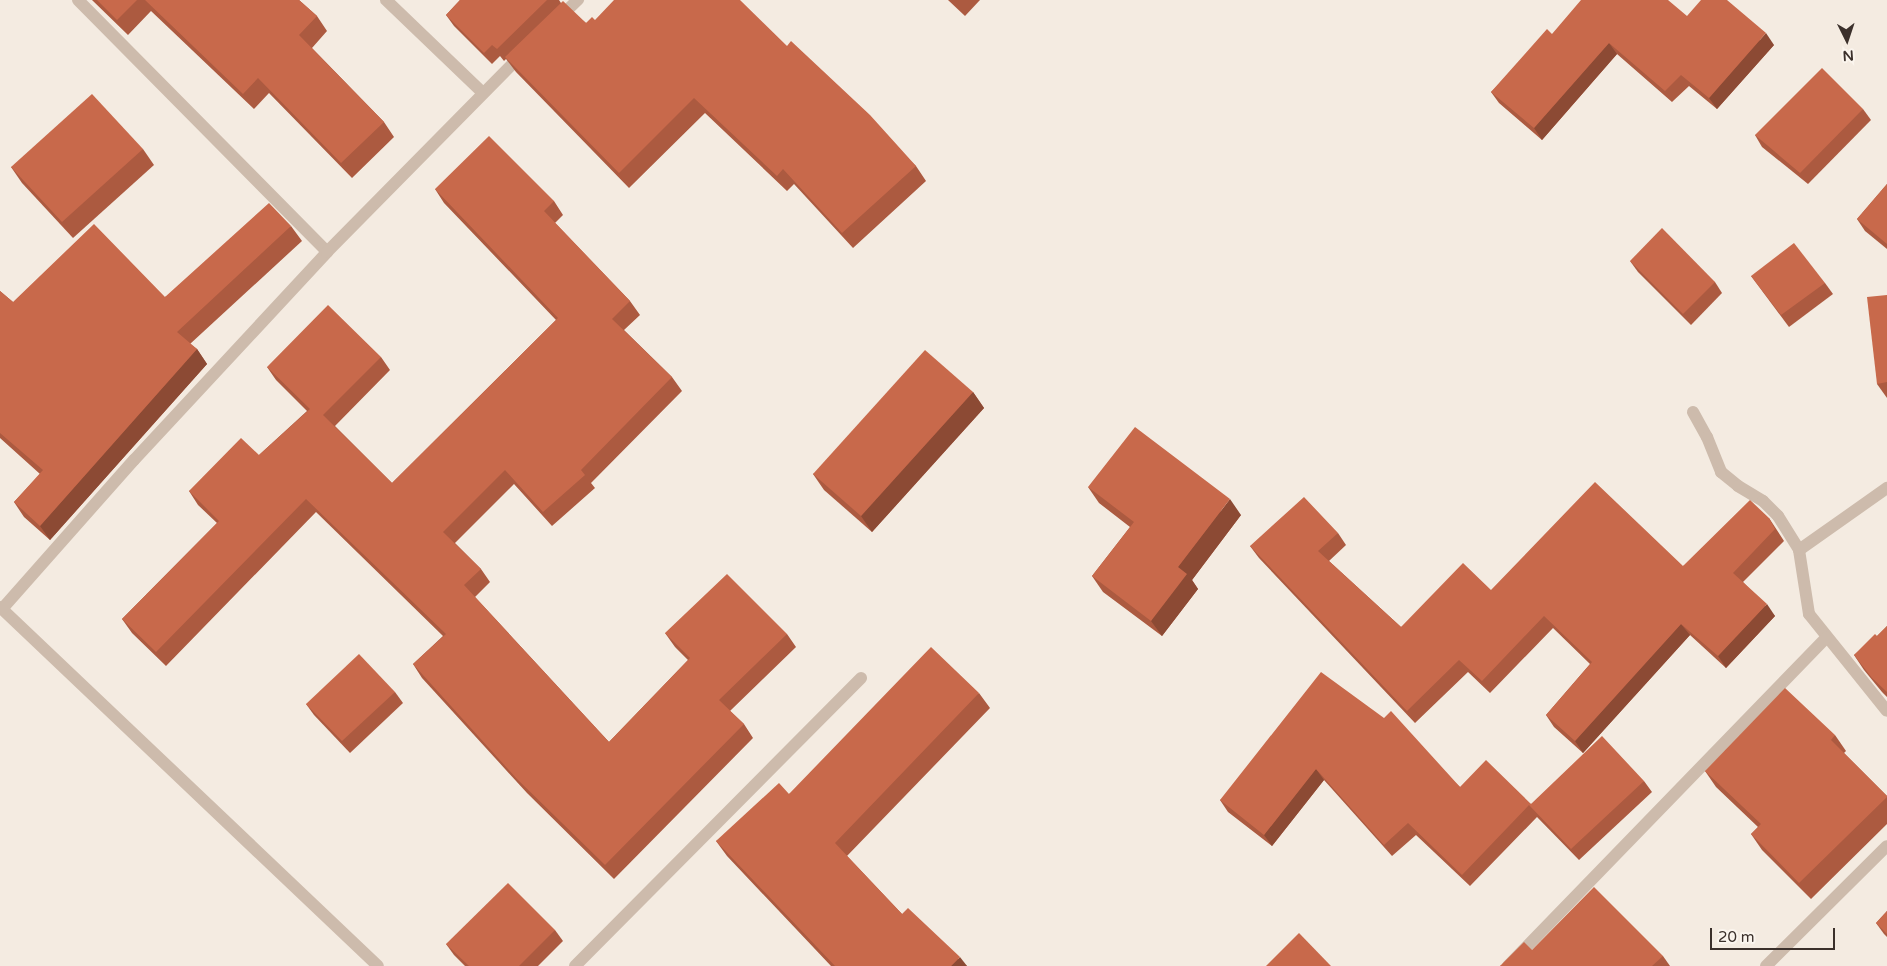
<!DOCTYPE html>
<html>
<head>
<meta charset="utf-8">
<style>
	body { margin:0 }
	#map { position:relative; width:1887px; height:966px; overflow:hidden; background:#f4ebe1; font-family:"Varela Round",sans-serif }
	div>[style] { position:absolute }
	.street>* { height:12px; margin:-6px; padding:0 6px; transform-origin:6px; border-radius:6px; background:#cdbbac }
	.wall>* { inset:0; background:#ac5a40 }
	.shaded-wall>* { inset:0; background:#8c4a34 }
	.building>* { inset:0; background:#c8694b }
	span { translate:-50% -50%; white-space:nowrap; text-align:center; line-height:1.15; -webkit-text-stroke:4px #fbf5ee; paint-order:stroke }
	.north { position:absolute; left:1822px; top:15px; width:50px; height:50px; -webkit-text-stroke:4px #fbf5ee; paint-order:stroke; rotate:176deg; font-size:14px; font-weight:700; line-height:20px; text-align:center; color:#3b302b }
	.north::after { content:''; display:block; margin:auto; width:18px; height:22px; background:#3b302b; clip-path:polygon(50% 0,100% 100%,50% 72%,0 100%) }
	.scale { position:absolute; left:1710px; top:928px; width:125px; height:22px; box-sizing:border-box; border:2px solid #3b302b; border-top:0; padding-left:6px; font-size:15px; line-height:18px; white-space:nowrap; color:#3b302b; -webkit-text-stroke:4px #fbf5ee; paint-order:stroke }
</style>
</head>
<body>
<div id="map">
	<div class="street">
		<i style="left:78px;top:0;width:354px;rotate:45.3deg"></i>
		<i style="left:386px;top:0;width:134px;rotate:43.8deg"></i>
		<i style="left:558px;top:19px;width:28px;rotate:-44deg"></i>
		<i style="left:1693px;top:412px;width:29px;rotate:61deg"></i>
		<i style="left:1707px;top:437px;width:38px;rotate:68deg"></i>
		<i style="left:1721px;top:472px;width:22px;rotate:39deg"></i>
		<i style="left:1738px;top:486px;width:29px;rotate:31deg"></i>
		<i style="left:1763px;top:501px;width:21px;rotate:45deg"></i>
		<i style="left:1778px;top:516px;width:40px;rotate:58deg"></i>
		<i style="left:1799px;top:550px;width:65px;rotate:81.1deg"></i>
		<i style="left:1809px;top:614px;width:124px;rotate:51.2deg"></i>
		<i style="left:1799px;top:550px;width:108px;rotate:-35.2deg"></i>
		<i style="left:0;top:607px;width:521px;rotate:43.52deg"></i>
		<i style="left:2px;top:609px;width:199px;rotate:-48.5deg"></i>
		<i style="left:134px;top:460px;width:284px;rotate:-47.1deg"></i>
		<i style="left:327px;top:252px;width:278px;rotate:-45.4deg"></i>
		<i style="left:575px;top:966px;width:406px;rotate:-45.2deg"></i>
		<i style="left:1508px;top:966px;width:457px;rotate:-45.9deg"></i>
		<i style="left:1766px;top:966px;width:170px;rotate:-44.8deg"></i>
	</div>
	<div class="wall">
		<i style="clip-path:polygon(92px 0,299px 0,317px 16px,327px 31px,312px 48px,384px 122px,394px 137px,352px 178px,269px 93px,254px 109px,151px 11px,128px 35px)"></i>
		<i style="clip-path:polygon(460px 0,559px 0,561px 3px,586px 23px,595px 20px,787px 46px,916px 166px,926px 181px,853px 248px,794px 184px,787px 191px,705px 113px,629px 188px,516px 72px,506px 59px,504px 61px,500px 56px,492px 64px,454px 26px,446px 15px)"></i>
		<i style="clip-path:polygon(948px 0,980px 0,965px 16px)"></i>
		<i style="clip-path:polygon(1687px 16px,1774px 45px,1717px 109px,1689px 86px,1672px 102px,1617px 54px,1542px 140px,1499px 103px,1491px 92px,1552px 34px)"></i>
		<i style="clip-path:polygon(1863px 109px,1871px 120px,1808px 184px,1762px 147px,1755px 135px)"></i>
		<i style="clip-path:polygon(143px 149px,154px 165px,73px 238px,22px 183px,11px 167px)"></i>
		<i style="clip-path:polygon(1887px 184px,1887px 249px,1865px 231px,1857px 219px)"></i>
		<i style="clip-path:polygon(435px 189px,554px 201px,563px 215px,555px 223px,630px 301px,640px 315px,624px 330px,672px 377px,682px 391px,591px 483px,595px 488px,552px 526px,514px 484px,455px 543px,481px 569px,490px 582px,475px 597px,609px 742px,688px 660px,675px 647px,665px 633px,787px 634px,796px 647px,730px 711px,744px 724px,753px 738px,614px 879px,527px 793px,422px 678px,413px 664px,443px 636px,316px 512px,166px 666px,132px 633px,122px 619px,217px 523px,198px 505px,189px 491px,259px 455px,307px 411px,276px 380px,267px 367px,381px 357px,390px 370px,335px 426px,392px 483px,556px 320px,444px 203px)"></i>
		<i style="clip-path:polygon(291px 226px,302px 241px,190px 344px,197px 349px,207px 364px,50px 540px,24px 517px,14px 502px,40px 474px,0 438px,0 291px,13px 302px,165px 297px)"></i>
		<i style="clip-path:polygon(1630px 261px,1715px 282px,1722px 293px,1691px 325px,1638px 272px)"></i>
		<i style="clip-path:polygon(1751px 276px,1825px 283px,1833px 294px,1789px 327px)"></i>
		<i style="clip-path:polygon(1887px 295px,1887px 398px,1877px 384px)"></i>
		<i style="clip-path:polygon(973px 392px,984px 408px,872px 532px,824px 490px,813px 474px)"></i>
		<i style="clip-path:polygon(1088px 487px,1241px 515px,1192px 580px,1198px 589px,1162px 636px,1103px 592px,1092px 576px,1130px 527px,1099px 503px)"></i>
		<i style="clip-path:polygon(1769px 518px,1784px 541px,1743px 582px,1775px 616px,1726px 668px,1690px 635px,1583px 753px,1554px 727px,1546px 715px,1590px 664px,1553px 628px,1490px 693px,1468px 672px,1415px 723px,1259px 558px,1250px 546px,1338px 533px,1346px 545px,1329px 561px,1401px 627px,1491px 590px,1683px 566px)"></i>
		<i style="clip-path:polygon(1887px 626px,1887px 697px,1882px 692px,1864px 670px,1854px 655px,1877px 636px)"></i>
		<i style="clip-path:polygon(395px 692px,403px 703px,350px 753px,314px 715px,306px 704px)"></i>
		<i style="clip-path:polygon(979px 693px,990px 708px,847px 856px,902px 914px,967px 966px,831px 966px,727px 856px,716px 841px,789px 794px)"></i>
		<i style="clip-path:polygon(1384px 718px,1460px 787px,1531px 804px,1644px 781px,1652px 792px,1579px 860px,1537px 817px,1470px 886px,1416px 835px,1392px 856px,1324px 780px,1272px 846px,1228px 812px,1220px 800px)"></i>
		<i style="clip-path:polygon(1835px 735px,1846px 751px,1844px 753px,1887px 796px,1887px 824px,1811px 899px,1762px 850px,1751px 834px,1758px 827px,1716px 787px,1705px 771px)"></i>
		<i style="clip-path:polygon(1887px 911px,1887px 937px,1884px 934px,1876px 923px)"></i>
		<i style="clip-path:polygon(555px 930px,563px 941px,538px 966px,465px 966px,454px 955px,446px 944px)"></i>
		<i style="clip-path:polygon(1532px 950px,1663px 956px,1670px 966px,1500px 966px)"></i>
	</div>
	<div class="shaded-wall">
		<i style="clip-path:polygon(1766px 33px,1774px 45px,1717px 109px,1709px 98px)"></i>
		<i style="clip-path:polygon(1609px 43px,1617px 54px,1542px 140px,1534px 128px)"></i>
		<i style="clip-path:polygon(197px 349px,207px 364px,50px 540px,40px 526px)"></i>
		<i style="clip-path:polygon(973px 392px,984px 408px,872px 532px,861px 516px)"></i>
		<i style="clip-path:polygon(1230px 499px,1241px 515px,1192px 580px,1198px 589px,1162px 636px,1151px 621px,1178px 567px)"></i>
		<i style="clip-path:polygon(1767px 604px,1775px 616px,1726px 668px,1718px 656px)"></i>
		<i style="clip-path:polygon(1681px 624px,1690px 635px,1583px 753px,1575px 741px)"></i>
		<i style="clip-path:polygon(1316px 769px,1324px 780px,1272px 846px,1264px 835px)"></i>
		<i style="clip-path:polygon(960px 957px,967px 966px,951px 966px)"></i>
	</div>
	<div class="building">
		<i style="clip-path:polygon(97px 0,137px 0,117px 20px)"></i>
		<i style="clip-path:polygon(145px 0,299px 0,317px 16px,299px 35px,384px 122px,341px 163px,258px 78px,243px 94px)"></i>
		<i style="clip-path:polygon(460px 0,547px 0,497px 49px,492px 45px,484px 53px,446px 15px)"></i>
		<i style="clip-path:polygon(614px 0,740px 0,787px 46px,791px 41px,870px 115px,916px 166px,842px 233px,783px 169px,777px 176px,694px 98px,619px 173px,505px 57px,563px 1px,586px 23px,592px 17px,595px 20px)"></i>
		<i style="clip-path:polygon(1581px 0,1668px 0,1687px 16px,1701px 0,1727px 0,1766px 33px,1709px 98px,1681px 75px,1665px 91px,1609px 43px,1534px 128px,1491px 92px,1547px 29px,1552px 34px)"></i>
		<i style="clip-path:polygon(1822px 68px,1863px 109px,1800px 173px,1755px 135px)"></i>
		<i style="clip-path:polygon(92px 94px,143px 149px,62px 222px,11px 167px)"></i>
		<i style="clip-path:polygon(489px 136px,554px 201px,544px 211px,630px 301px,612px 319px,672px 377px,581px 470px,585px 475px,543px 512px,505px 470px,443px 532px,481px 569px,464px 585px,609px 742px,690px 658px,665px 633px,727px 574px,787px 634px,719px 700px,744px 724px,605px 865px,517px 779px,413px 664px,446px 634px,306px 499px,156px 652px,122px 619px,219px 521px,189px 491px,241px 438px,259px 455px,310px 409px,267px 367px,328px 305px,381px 357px,323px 415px,392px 483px,558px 318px,435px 189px)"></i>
		<i style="clip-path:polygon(1887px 184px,1887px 244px,1857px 219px)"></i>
		<i style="clip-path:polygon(269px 203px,291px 226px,177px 332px,197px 349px,40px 526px,14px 502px,43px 470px,0 433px,0 291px,13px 302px,94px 224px,165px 297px)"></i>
		<i style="clip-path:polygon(1662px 228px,1715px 282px,1683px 314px,1630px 261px)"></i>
		<i style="clip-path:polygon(1794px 243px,1825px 283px,1781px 315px,1751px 276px)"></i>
		<i style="clip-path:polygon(1887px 295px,1887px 382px,1877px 384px,1867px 297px)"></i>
		<i style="clip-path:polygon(925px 350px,973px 392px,861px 516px,813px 474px)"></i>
		<i style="clip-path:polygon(1135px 427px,1230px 499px,1178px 567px,1187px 574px,1151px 621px,1092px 576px,1134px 522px,1088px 487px)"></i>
		<i style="clip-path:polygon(1595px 482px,1683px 566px,1750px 500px,1769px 518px,1775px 529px,1733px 573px,1767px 604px,1718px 656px,1681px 624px,1575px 741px,1546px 715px,1592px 662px,1544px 616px,1482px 681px,1459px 660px,1407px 711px,1250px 546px,1304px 497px,1338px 533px,1318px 551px,1401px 627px,1463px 563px,1491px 590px)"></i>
		<i style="clip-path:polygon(1887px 626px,1887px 692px,1872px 678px,1854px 655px,1875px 634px,1877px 636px)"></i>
		<i style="clip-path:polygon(931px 647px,979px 693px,835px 843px,902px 914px,908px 908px,960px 957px,951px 966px,835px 966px,716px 841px,779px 783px,789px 794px)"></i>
		<i style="clip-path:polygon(359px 654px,395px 692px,342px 741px,306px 704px)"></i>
		<i style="clip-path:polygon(1321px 672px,1384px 718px,1391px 711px,1460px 787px,1486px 760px,1531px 804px,1602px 736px,1644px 781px,1571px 849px,1529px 805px,1462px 875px,1408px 823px,1384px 845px,1316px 769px,1264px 835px,1220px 800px)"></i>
		<i style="clip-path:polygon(1785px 688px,1835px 735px,1831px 740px,1887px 796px,1887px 797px,1799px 883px,1751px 834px,1761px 824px,1705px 771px)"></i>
		<i style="clip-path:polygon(508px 883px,555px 930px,519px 966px,469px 966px,446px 944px)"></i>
		<i style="clip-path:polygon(1594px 887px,1663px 956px,1652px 966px,1500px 966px,1524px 942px,1532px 950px)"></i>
		<i style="clip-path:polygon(1887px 911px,1887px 934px,1876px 923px)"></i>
		<i style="clip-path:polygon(1299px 933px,1331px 966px,1266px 966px)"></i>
	</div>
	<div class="north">N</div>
	<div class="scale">20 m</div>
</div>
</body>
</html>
